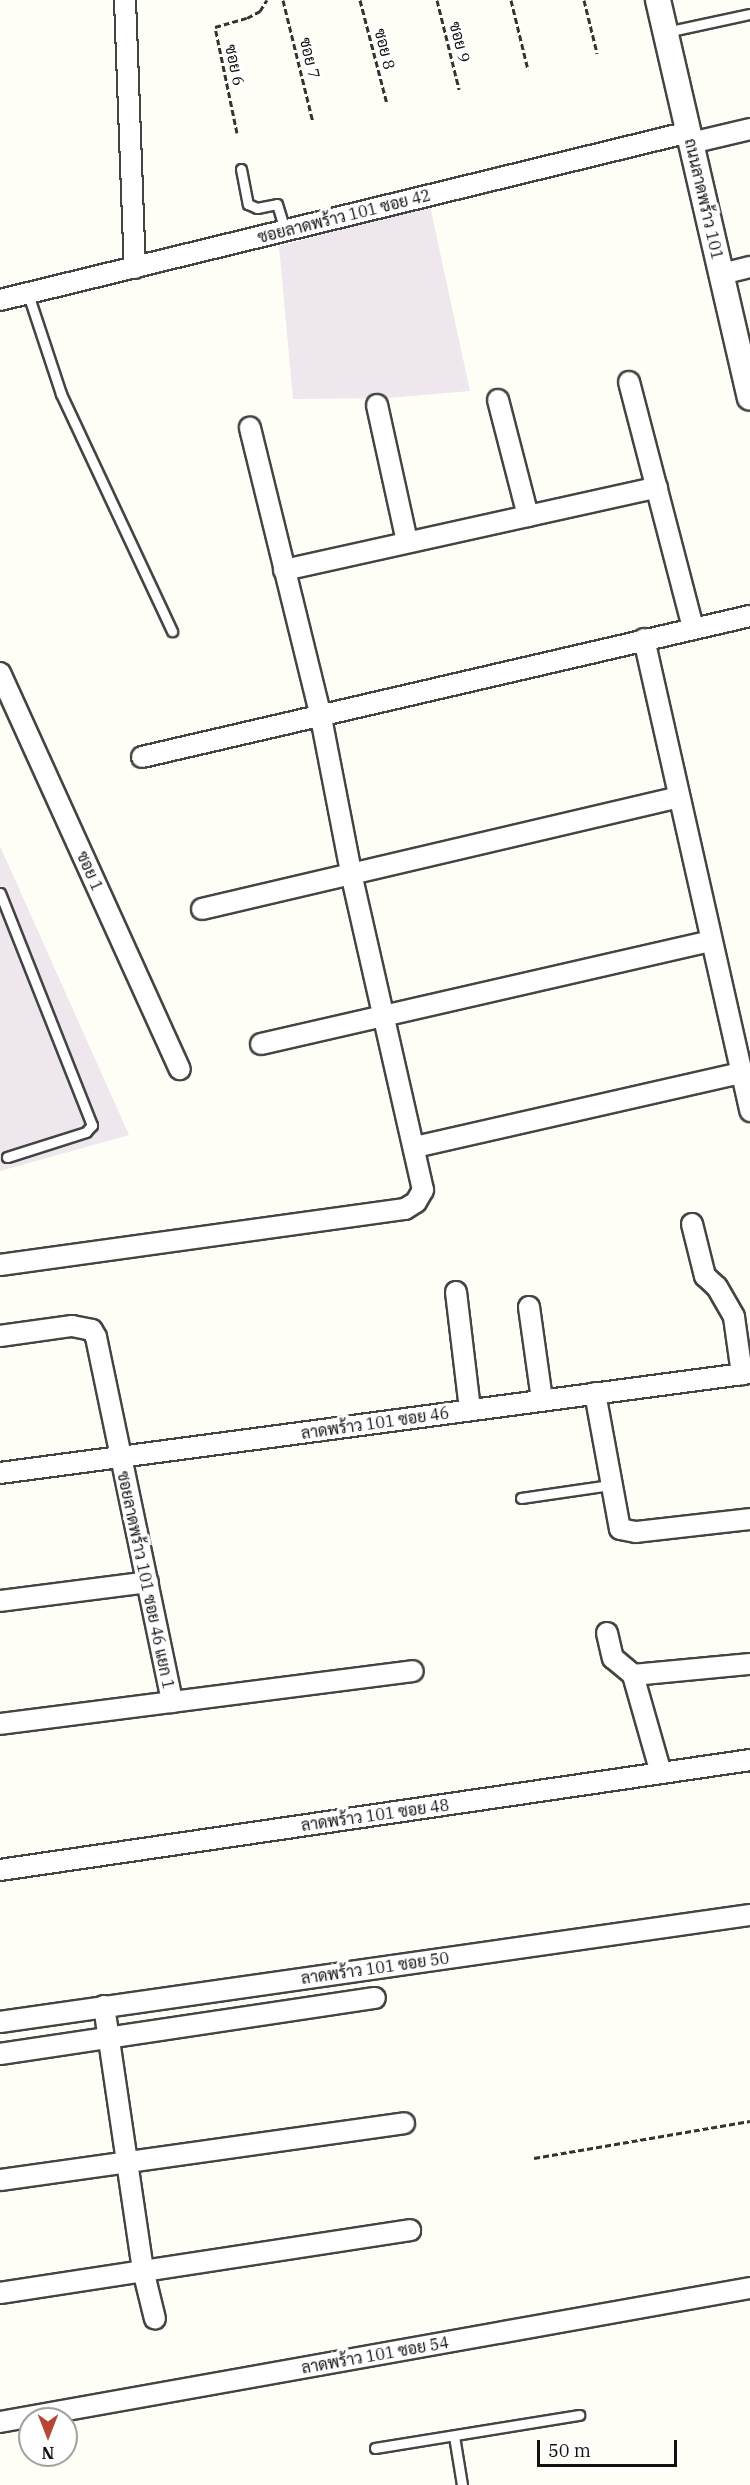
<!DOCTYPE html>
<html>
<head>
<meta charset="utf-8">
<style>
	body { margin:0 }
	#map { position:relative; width:750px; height:2485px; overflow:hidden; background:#fefef6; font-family:"IBM Plex Serif",Sarabun,serif }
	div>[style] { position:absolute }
	.industrial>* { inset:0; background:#eee7ed }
	.path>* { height:3px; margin-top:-1.5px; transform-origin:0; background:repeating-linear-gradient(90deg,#333 0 6px,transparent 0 9px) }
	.roads { filter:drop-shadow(2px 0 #444) drop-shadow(-2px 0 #444) drop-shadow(0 2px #444) drop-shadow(0 -2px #444) }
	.service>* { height:9px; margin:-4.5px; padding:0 4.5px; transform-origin:4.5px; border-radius:4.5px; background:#fff }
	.minor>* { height:20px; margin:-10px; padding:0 10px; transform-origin:10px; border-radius:10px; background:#fff }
	.tertiary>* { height:24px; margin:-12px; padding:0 12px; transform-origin:12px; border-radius:12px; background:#fff }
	span { translate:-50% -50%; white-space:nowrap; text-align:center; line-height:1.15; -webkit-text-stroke:6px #fff; paint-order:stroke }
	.street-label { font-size:16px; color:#111 }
	.north { position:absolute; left:18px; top:2407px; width:60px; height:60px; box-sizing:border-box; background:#fff; border:2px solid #a0a0a0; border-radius:50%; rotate:180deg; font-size:16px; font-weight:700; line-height:24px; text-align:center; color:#111 }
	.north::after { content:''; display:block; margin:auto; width:21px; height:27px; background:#b54735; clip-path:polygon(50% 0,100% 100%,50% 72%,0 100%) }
	.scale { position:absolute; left:537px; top:2440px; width:140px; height:27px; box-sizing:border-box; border:3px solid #111; border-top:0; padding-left:8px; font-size:18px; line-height:21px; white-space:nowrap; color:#111; -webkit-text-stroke:4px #fff; paint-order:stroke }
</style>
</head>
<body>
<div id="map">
	<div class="industrial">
		<i style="clip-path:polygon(430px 206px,470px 391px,387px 398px,293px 399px,279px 246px)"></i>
		<i style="clip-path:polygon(0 846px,129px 1135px,0 1171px)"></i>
	</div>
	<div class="path">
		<i style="left:283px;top:0;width:126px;rotate:76.2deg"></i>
		<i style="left:360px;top:0;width:107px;rotate:75.4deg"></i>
		<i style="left:437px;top:0;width:92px;rotate:76.1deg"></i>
		<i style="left:511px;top:0;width:72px;rotate:76.3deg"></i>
		<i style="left:584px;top:0;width:55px;rotate:76.2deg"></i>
		<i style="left:237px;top:133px;width:108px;rotate:-101.7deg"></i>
		<i style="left:215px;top:27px;width:33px;rotate:-16deg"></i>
		<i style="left:247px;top:18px;width:15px;rotate:-28deg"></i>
		<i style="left:260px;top:11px;width:13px;rotate:-58deg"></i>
		<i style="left:534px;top:2158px;width:219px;rotate:-9.7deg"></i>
	</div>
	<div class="roads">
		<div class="service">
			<i style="left:666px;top:32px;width:86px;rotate:-12.1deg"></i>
			<i style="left:241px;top:169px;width:36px;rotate:79deg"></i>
			<i style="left:248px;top:204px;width:10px;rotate:24deg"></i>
			<i style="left:257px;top:208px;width:20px;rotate:-11deg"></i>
			<i style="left:277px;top:204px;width:27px;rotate:73deg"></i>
			<i style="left:28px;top:294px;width:105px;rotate:71.7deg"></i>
			<i style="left:61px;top:394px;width:262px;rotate:64.9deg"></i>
			<i style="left:0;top:893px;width:250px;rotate:68.4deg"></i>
			<i style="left:92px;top:1125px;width:9px;rotate:131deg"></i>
			<i style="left:86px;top:1132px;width:83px;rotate:162.4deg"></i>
			<i style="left:521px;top:1498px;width:90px;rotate:-8.3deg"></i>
			<i style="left:454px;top:2436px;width:50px;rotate:80.7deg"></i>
			<i style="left:375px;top:2448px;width:207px;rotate:-9.2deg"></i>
		</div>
		<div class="minor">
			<i style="left:125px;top:0;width:268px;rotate:87.9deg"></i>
			<i style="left:691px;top:143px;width:61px;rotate:-13.3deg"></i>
			<i style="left:722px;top:274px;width:29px;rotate:-14deg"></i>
			<i style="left:0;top:300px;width:709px;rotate:-13.7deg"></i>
			<i style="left:629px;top:382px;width:254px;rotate:75.4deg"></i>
			<i style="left:498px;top:400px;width:120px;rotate:75.5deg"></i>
			<i style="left:377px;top:405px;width:140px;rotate:77.6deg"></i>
			<i style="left:284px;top:570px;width:382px;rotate:-12.5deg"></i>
			<i style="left:644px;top:639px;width:484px;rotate:77.3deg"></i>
			<i style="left:0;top:673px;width:435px;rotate:65.6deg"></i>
			<i style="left:142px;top:757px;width:624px;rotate:-13.06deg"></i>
			<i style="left:202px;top:909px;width:488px;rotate:-13.2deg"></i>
			<i style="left:261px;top:1044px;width:462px;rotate:-12.9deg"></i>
			<i style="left:415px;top:1147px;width:334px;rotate:-12.8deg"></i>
			<i style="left:692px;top:1224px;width:54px;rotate:76deg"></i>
			<i style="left:705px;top:1276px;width:16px;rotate:43deg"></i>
			<i style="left:717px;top:1287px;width:34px;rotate:60deg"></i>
			<i style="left:734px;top:1317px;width:58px;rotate:82deg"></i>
			<i style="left:0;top:1265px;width:409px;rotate:-7.9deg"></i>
			<i style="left:405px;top:1209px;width:13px;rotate:-32deg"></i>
			<i style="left:416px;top:1202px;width:14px;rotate:-60deg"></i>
			<i style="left:423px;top:1190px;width:326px;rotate:-102.8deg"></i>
			<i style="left:351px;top:872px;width:162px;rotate:-101deg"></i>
			<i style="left:320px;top:713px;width:294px;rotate:-103.8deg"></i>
			<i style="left:456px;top:1292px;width:119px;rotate:83.2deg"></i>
			<i style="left:529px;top:1307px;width:94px;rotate:82deg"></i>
			<i style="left:0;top:1336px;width:73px;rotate:-7.9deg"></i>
			<i style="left:72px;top:1326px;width:20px;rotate:11deg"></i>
			<i style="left:92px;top:1330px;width:8px;rotate:60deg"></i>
			<i style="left:96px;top:1337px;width:373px;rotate:78.2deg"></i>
			<i style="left:595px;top:1393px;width:138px;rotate:79.6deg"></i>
			<i style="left:620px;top:1529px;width:16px;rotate:11deg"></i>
			<i style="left:636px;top:1532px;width:115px;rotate:-6.5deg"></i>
			<i style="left:0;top:1473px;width:757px;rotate:-7.59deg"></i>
			<i style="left:0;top:1601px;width:149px;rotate:-7.3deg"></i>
			<i style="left:607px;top:1633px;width:26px;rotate:77deg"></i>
			<i style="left:613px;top:1658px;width:26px;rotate:40deg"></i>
			<i style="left:633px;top:1675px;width:102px;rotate:74.1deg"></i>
			<i style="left:633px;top:1675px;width:118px;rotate:-5.4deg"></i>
			<i style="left:0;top:1724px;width:416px;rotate:-7.3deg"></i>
			<i style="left:0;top:1870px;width:758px;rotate:-8.34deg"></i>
			<i style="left:104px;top:2006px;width:267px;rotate:81.6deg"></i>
			<i style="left:143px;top:2270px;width:50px;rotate:76.2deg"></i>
			<i style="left:0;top:2022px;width:758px;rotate:-8.12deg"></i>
			<i style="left:0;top:2054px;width:379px;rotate:-8.5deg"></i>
			<i style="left:0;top:2180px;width:408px;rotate:-8deg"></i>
			<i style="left:0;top:2293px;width:415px;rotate:-8.7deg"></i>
			<i style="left:0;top:2422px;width:762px;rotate:-10.13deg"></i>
		</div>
		<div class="tertiary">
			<i style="left:658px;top:0;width:408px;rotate:77deg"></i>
		</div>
	</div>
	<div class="street-label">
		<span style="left:460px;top:42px;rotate:76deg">ซอย 9</span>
		<span style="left:385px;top:49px;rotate:76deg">ซอย 8</span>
		<span style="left:310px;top:58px;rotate:77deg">ซอย 7</span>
		<span style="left:235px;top:65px;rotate:78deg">ซอย 6</span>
		<span style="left:704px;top:199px;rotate:77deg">ถนนลาดพร้าว 101</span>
		<span style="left:344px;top:216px;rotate:-14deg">ซอยลาดพร้าว 101 ซอย 42</span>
		<span style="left:90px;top:871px;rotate:66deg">ซอย 1</span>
		<span style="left:375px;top:1423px;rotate:-8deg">ลาดพร้าว 101 ซอย 46</span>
		<span style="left:146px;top:1580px;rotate:78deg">ซอยลาดพร้าว 101 ซอย 46 แยก 1</span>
		<span style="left:375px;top:1815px;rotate:-8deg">ลาดพร้าว 101 ซอย 48</span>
		<span style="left:375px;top:1968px;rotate:-8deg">ลาดพร้าว 101 ซอย 50</span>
		<span style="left:375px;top:2355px;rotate:-10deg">ลาดพร้าว 101 ซอย 54</span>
	</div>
	<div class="north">N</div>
	<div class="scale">50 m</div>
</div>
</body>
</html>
